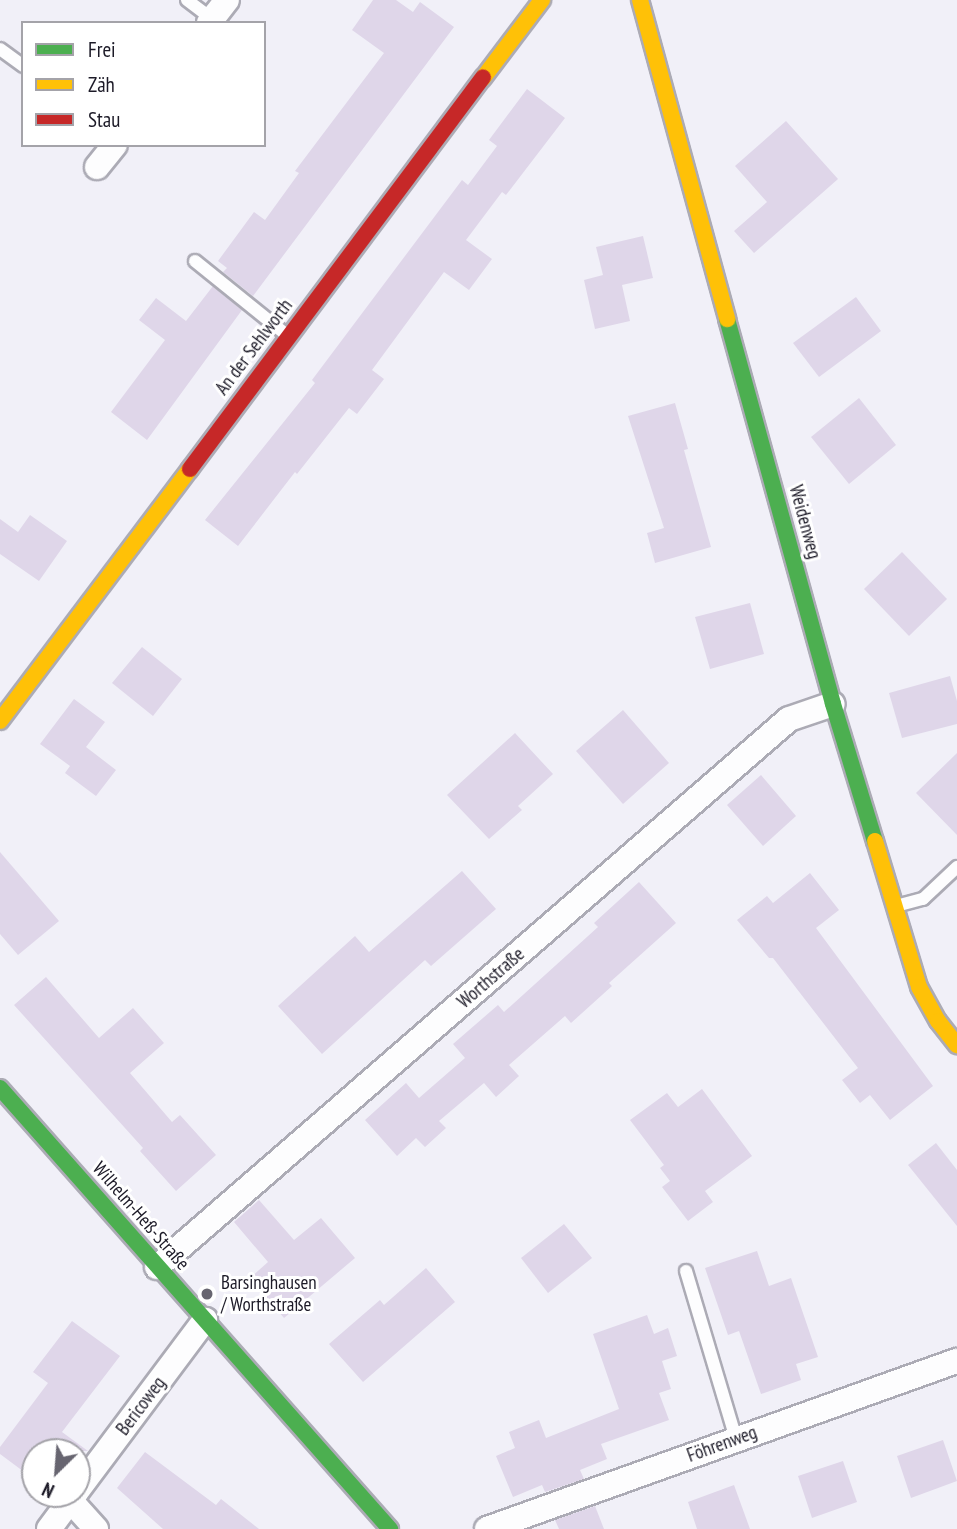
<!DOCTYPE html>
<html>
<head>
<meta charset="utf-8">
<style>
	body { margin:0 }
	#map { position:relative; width:957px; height:1529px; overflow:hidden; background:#f1f0f8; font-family:"PT Sans Narrow",sans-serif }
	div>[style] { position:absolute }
	.building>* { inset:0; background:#dfd6e9 }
	.roads { filter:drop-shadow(2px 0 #acabb5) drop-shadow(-2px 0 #acabb5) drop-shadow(0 2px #acabb5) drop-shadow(0 -2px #acabb5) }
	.lane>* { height:12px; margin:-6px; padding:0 6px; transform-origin:6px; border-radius:6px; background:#fdfdfe }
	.street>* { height:24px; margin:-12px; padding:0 12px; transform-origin:12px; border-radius:12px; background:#fdfdfe }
	.fast>* { height:16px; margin:-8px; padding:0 8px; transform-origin:8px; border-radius:8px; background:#4caf50 }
	.slow>* { height:16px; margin:-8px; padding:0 8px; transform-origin:8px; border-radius:8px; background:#ffc107 }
	.jam>* { height:16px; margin:-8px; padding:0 8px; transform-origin:8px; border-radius:8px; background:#c62828 }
	.dots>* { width:19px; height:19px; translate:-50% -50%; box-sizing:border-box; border:4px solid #fff; border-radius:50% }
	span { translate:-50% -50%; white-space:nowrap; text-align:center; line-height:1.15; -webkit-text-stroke:6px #fff; paint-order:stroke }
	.street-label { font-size:19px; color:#1c1a27 }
	.poi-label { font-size:19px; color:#1c1a27 }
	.left { translate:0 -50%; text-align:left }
	.legend { position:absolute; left:21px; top:21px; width:245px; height:126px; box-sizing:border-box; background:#fff; border:2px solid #a4a3a9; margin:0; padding:9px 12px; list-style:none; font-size:21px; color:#1c1a27 }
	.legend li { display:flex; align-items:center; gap:14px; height:35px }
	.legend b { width:35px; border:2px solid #a4a3a9 }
	.north { position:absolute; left:21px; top:1438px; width:70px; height:70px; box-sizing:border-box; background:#fff; border:2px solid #a4a3a9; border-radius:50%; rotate:205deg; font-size:19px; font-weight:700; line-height:28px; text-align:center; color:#1c1a27 }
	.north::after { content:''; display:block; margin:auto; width:24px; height:32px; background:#676570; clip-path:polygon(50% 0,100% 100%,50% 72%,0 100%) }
</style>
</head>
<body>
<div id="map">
	<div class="building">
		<i style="clip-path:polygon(373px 0,396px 0,413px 12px,420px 2px,454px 27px,253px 296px,223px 272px,227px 268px,218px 261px,254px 212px,265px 220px,299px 173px,295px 171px,384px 53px,352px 30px)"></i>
		<i style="clip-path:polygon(527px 89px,565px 118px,506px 195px,502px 192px,466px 240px,492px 259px,469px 290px,444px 272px,372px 370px,384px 379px,357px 414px,349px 408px,297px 474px,295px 472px,238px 546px,205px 520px,315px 383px,312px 380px,462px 180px,468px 185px,497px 146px,489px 140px)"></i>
		<i style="clip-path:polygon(786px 121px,838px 179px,754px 253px,734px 231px,767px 202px,735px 166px)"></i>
		<i style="clip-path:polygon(643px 236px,653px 278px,622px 285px,630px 321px,595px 329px,584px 280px,603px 275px,596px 247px)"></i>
		<i style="clip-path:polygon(213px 286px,242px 310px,147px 440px,111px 412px,165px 340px,139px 320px,156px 298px,186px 321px)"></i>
		<i style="clip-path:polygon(856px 297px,881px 331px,819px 377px,793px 343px)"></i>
		<i style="clip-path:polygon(859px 398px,896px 445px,849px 484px,811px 437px)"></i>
		<i style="clip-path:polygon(675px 403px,688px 449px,684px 450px,711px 547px,655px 563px,647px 533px,664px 528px,628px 416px)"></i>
		<i style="clip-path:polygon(30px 515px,67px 541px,39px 581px,0 554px,0 519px,18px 532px)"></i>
		<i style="clip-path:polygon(902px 552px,947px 599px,909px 636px,864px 589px)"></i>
		<i style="clip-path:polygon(750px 603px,764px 654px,710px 669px,695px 617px)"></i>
		<i style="clip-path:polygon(142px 647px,182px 679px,153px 716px,112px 683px)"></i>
		<i style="clip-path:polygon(950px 676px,957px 701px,957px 724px,902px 738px,889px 693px)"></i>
		<i style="clip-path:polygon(74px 699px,105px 722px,86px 747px,116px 770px,96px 796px,65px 773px,70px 766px,40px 744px)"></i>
		<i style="clip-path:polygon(623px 710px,669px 763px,623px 804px,576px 751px)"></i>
		<i style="clip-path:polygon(515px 733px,553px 774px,518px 806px,522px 810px,489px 839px,447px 795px)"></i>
		<i style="clip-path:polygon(957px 753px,957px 835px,916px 793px)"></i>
		<i style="clip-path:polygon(761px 775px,796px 816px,763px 846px,727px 805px)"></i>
		<i style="clip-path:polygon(0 852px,59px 921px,18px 955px,0 934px)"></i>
		<i style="clip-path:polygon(462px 871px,496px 909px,431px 966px,425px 960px,322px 1054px,278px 1006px,355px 936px,369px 952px)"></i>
		<i style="clip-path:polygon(810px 873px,839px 910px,816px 928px,933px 1086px,890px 1120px,870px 1095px,860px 1103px,842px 1080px,858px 1068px,773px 958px,769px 958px,737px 920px,767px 896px,773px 903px)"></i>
		<i style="clip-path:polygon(639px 882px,676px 923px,609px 983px,612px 986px,571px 1023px,565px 1016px,509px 1065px,519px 1076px,496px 1097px,484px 1083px,439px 1121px,446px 1128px,425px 1147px,416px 1138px,397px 1156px,365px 1120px,406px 1083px,419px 1098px,465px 1058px,453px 1044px,498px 1005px,504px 1012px,598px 927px,594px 923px)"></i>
		<i style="clip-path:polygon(46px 977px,99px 1038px,133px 1008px,164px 1043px,130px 1073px,172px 1122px,180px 1115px,216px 1155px,176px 1191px,140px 1151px,143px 1148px,14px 1005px)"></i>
		<i style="clip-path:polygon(702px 1089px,752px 1156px,705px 1191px,713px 1202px,688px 1221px,662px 1187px,670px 1181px,660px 1168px,664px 1165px,630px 1120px,667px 1093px,678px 1107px)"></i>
		<i style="clip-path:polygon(936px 1143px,957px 1170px,957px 1226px,908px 1165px)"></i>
		<i style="clip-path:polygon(259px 1200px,294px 1240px,321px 1218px,355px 1258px,284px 1318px,250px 1278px,268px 1262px,234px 1222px)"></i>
		<i style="clip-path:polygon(564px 1224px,592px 1258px,548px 1293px,521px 1258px)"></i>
		<i style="clip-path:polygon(757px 1251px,769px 1286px,791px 1278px,818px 1357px,796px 1364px,801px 1380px,761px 1394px,739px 1331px,728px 1335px,705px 1268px)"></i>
		<i style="clip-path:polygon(426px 1268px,455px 1302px,363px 1382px,329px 1344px,380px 1300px,384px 1305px)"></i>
		<i style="clip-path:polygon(647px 1315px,654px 1334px,668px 1328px,677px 1356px,662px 1361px,671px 1389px,659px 1393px,669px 1420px,601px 1444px,607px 1459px,580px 1470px,584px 1479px,545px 1492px,542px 1485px,513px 1497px,496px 1456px,515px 1448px,509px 1432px,539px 1420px,546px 1438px,619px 1409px,593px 1334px)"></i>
		<i style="clip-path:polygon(72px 1321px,120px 1356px,62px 1432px,88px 1451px,35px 1452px,35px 1480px,0 1454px,0 1447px,48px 1383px,33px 1372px)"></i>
		<i style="clip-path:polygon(943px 1440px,957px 1481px,911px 1498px,897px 1456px)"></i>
		<i style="clip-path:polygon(145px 1452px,216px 1505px,221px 1499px,259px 1529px,163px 1529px,117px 1488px)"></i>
		<i style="clip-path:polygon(843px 1461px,857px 1502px,812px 1518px,798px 1476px)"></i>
		<i style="clip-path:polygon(734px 1485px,750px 1529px,697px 1529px,688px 1502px)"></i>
		<i style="clip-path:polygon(595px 1506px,604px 1529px,559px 1529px,555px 1520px)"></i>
	</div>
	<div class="roads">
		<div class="lane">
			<i style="left:187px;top:0;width:31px;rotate:37deg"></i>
			<i style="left:0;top:49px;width:29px;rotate:36deg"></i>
			<i style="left:195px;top:261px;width:119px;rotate:38.9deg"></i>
			<i style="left:896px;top:906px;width:28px;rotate:-15deg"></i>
			<i style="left:923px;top:899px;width:47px;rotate:-43.3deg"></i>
			<i style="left:686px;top:1271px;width:175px;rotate:73.4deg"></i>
		</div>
		<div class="street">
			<i style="left:209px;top:23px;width:29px;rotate:-52deg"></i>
			<i style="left:97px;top:167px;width:28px;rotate:-51deg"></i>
			<i style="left:157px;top:1267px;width:836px;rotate:-40.93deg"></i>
			<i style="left:789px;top:719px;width:46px;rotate:-18.8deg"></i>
			<i style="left:77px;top:1491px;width:214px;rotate:-53.2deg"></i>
			<i style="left:70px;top:1500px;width:39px;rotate:48deg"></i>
			<i style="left:49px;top:1529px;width:44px;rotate:-53.4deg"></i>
			<i style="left:487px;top:1529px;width:499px;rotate:-19.7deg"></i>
		</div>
		<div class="fast">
			<i style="left:727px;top:319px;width:399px;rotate:74.6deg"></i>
			<i style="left:833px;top:704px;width:143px;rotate:73deg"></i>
			<i style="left:0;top:1088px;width:589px;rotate:48.51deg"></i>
		</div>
		<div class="slow">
			<i style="left:640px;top:0;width:331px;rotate:74.7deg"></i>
			<i style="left:483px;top:78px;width:98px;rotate:-52.9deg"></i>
			<i style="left:0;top:721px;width:316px;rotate:-53deg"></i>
			<i style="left:875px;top:841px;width:152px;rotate:73.2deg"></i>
			<i style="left:919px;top:987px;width:39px;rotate:61deg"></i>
			<i style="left:938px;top:1021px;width:31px;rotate:52deg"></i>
		</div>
		<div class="jam">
			<i style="left:190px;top:469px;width:489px;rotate:-53.2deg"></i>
		</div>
	</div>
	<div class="dots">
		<i style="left:207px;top:1294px;background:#676570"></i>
	</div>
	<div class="street-label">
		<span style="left:254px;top:347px;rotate:-53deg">An der Sehlworth</span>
		<span style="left:805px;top:522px;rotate:75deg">Weidenweg</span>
		<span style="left:491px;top:978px;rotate:-41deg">Worthstraße</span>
		<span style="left:141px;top:1216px;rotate:49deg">Wilhelm-Heß-Straße</span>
		<span style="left:141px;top:1406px;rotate:-53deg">Bericoweg</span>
		<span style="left:722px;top:1444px;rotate:-20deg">Föhrenweg</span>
	</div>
	<div class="poi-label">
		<span class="left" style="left:221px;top:1294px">Barsinghausen<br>/ Worthstraße</span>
	</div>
	<ul class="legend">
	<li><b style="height:9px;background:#4caf50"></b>Frei</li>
	<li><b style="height:9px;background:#ffc107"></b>Zäh</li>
	<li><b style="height:9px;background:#c62828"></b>Stau</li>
	</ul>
	<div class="north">N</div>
</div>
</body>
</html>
